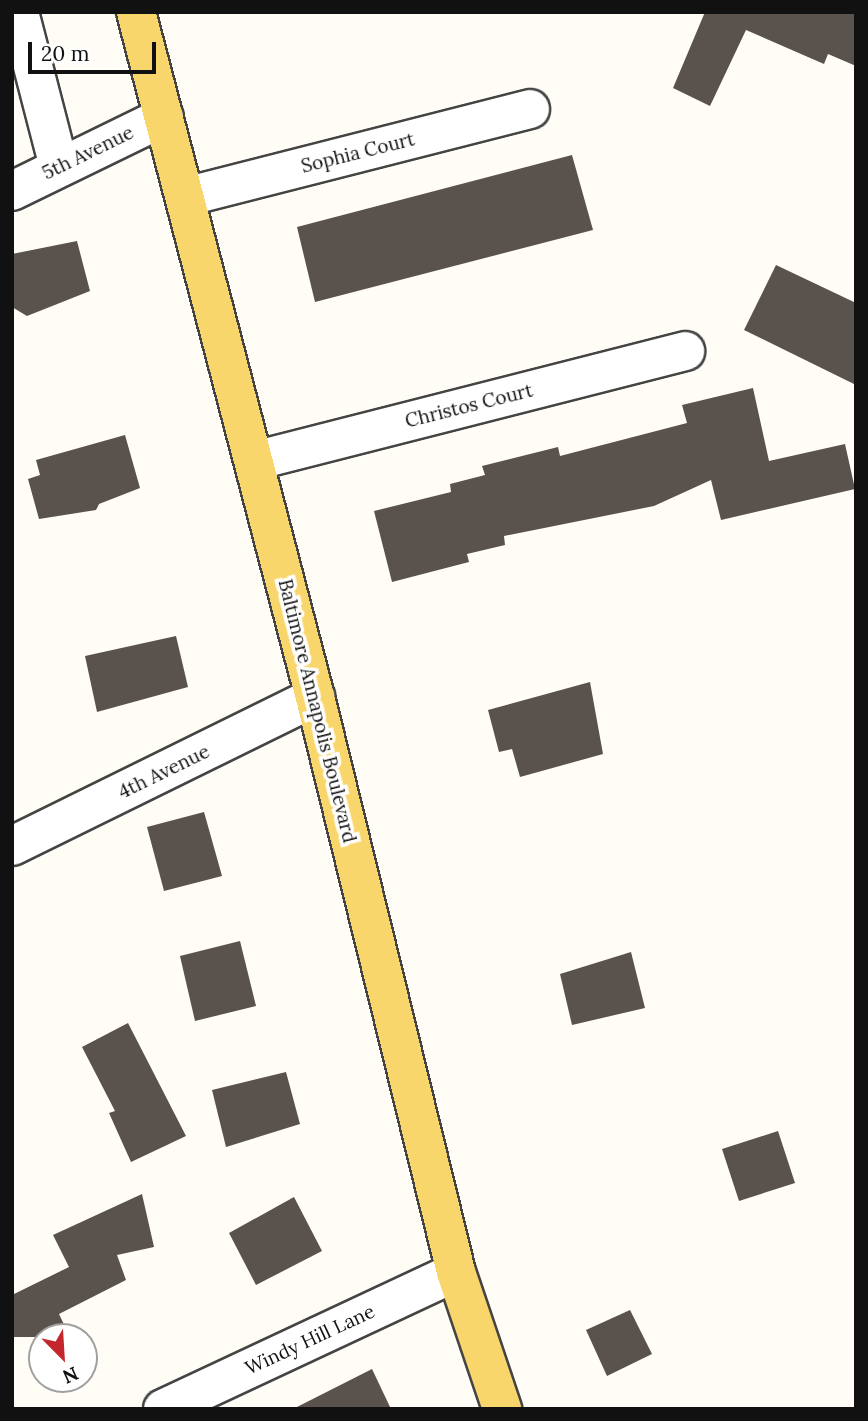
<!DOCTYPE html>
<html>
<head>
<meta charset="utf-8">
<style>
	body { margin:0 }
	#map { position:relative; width:868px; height:1421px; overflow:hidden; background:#fffdf5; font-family:Lora,serif }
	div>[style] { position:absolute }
	.building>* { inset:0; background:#5a524d }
	.roads { filter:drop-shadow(2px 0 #444) drop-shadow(-2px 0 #444) drop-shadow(0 2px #444) drop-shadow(0 -2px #444) }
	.minor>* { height:38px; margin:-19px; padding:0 19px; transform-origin:19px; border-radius:19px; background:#fff }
	.major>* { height:38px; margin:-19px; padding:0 19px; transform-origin:19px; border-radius:19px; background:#f9d66b }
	span { translate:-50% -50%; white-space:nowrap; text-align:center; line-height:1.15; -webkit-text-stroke:7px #fff; paint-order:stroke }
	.street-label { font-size:19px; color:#111 }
	.frame { position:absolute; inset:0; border:14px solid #111; pointer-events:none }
	.north { position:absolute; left:28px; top:1323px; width:70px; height:70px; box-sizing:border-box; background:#fff; border:2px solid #a0a0a0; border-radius:50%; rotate:156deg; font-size:19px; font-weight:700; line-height:28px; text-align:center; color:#111 }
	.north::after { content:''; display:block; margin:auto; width:24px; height:32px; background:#c4262e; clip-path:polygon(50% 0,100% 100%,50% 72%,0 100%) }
	.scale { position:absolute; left:28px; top:42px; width:128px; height:32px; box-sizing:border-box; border:4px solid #111; border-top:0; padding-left:9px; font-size:21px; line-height:24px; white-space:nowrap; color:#111; -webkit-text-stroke:5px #fff; paint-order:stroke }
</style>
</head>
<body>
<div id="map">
	<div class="building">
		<i style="clip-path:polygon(705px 12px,856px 12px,856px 66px,828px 54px,824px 64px,746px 30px,710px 106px,673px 88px)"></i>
		<i style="clip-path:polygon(572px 155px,593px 230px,315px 302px,297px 227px)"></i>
		<i style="clip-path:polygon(77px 241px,90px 291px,27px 316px,12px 307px,12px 254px)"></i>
		<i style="clip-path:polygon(776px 265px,856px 303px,856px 385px,744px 330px)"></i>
		<i style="clip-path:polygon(753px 388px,769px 461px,845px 444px,855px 489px,721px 520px,711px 480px,654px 506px,504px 536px,505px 545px,467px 554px,469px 562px,392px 582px,374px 511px,451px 492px,450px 484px,485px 475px,482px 466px,558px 447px,560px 456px,687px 423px,682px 405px)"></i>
		<i style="clip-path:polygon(125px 435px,140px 488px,99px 504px,96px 510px,39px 519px,28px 479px,40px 475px,36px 460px)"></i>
		<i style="clip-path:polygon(176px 636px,188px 687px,97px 712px,85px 656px)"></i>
		<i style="clip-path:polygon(590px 682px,603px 754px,520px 777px,512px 749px,499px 752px,488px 710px)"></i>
		<i style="clip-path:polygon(204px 812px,222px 876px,164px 891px,147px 827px)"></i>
		<i style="clip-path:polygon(240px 941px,256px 1006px,195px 1021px,180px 956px)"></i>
		<i style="clip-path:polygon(631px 952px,645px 1008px,572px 1025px,560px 974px)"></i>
		<i style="clip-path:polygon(128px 1023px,186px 1136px,131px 1162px,109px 1113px,115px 1111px,82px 1047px)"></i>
		<i style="clip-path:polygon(286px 1072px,300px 1124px,226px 1147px,212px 1090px)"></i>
		<i style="clip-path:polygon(778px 1131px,795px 1183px,739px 1201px,722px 1149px)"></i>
		<i style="clip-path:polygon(142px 1194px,154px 1247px,117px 1255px,126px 1280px,59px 1314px,70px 1337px,12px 1337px,12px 1295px,69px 1267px,53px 1235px)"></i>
		<i style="clip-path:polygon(294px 1197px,322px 1251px,256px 1285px,229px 1233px)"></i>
		<i style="clip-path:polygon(630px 1310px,652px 1354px,607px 1376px,586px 1330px)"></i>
		<i style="clip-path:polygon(372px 1369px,391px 1409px,293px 1409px)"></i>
	</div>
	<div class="roads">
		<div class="minor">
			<i style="left:19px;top:12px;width:160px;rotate:75.5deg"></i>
			<i style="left:12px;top:191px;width:169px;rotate:-26deg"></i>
			<i style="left:185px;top:197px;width:356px;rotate:-14.3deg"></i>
			<i style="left:254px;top:461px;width:445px;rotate:-14.3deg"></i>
			<i style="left:12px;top:846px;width:338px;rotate:-26.2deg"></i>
			<i style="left:163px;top:1409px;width:323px;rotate:-25.1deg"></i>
		</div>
		<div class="major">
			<i style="left:136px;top:12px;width:708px;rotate:75.36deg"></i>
			<i style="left:315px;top:697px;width:592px;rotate:76.22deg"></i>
			<i style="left:456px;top:1272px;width:145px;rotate:71.4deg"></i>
		</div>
	</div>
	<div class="street-label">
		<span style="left:88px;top:153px;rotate:-26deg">5th Avenue</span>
		<span style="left:358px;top:153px;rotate:-14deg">Sophia Court</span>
		<span style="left:469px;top:406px;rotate:-14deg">Christos Court</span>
		<span style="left:317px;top:711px;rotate:76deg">Baltimore Annapolis Boulevard</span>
		<span style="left:164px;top:772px;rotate:-26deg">4th Avenue</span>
		<span style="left:310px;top:1340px;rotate:-25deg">Windy Hill Lane</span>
	</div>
	<div class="frame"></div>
	<div class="north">N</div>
	<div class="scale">20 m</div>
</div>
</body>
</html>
